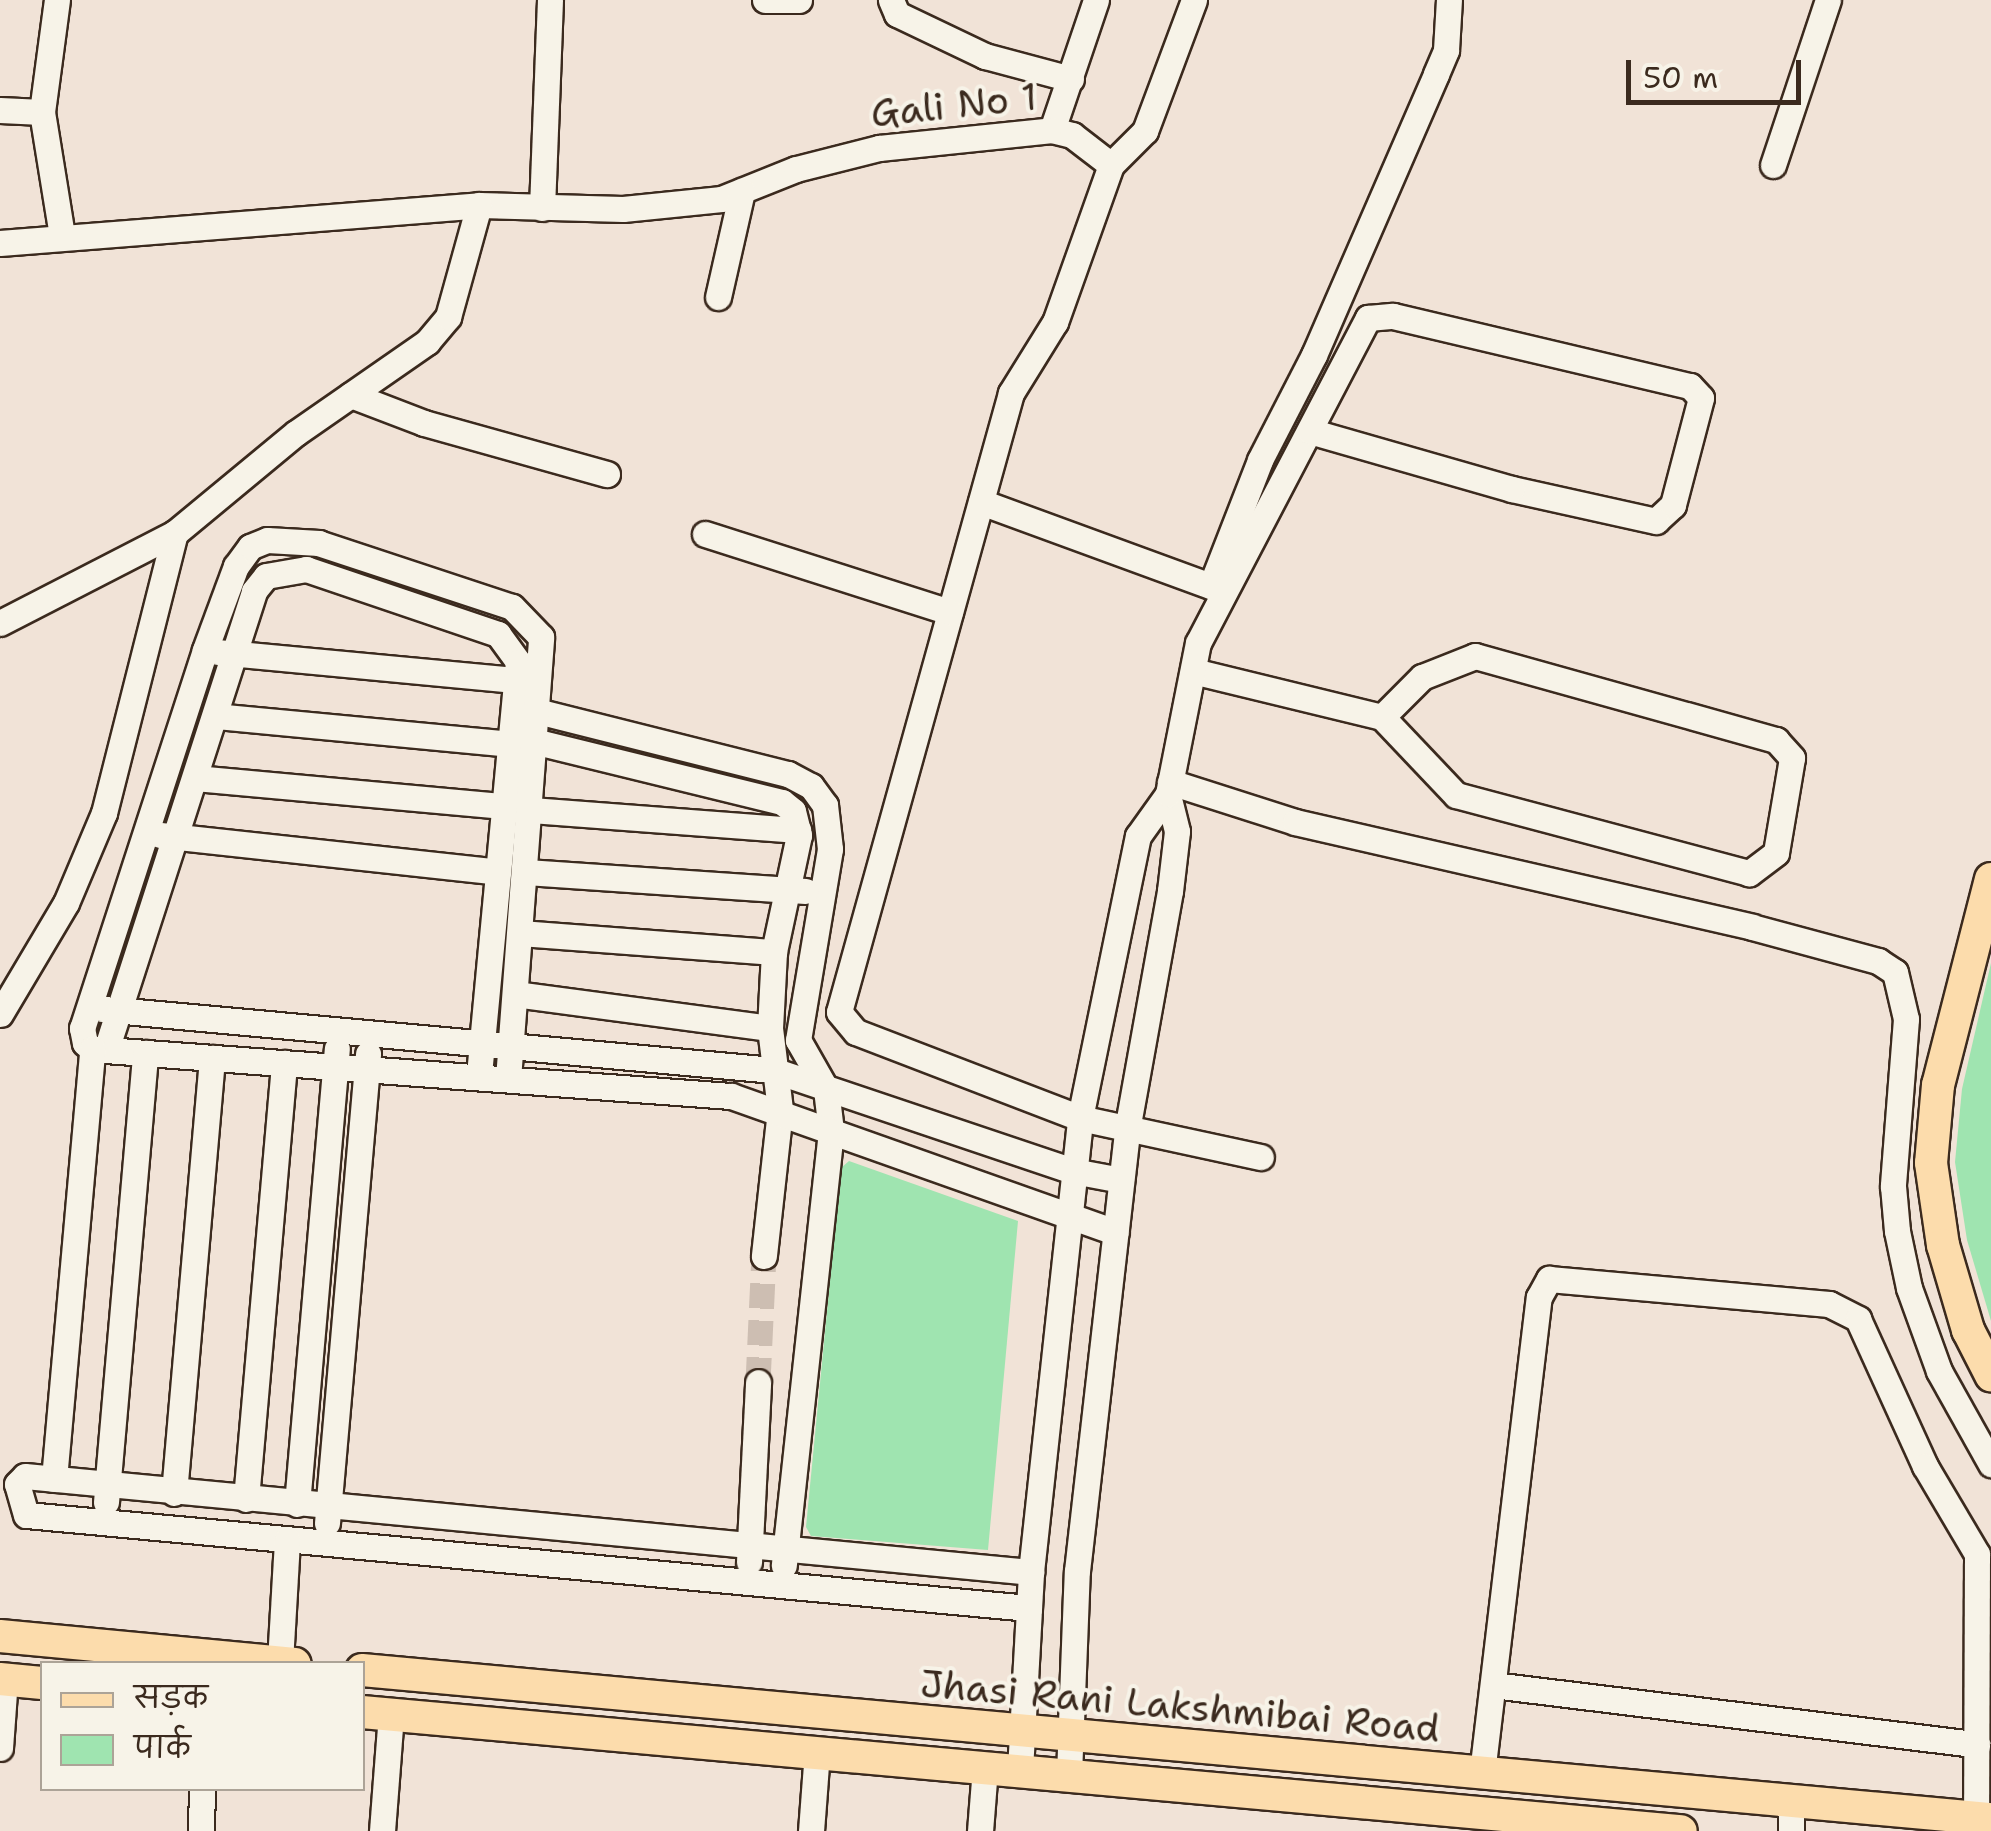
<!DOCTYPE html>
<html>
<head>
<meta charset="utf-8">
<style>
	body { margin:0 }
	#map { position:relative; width:1991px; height:1831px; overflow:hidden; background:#f1e3d7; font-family:"Shantell Sans","Playpen Sans Deva",sans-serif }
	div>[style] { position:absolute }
	.green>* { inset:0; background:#9fe4b0 }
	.minor-tunnel>* { height:25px; margin-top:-12.5px; transform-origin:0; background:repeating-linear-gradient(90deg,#cdbeb2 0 25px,transparent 0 37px) }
	.roads { filter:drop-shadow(2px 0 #3b2a1e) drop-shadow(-2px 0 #3b2a1e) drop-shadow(0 2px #3b2a1e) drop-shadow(0 -2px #3b2a1e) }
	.minor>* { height:25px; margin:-12.5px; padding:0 12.5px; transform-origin:12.5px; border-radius:12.5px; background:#f7f3e8 }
	.major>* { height:32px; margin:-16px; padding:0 16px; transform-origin:16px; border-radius:16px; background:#fcdcac }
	span { translate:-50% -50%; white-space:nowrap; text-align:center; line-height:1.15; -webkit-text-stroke:8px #f7f3e8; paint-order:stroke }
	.street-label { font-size:38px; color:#3b2a1e }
	.legend { position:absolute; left:40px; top:1661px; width:325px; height:130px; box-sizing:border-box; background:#f7f3e8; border:2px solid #aca397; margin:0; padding:12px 18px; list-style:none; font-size:30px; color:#3b2a1e }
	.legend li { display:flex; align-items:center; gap:20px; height:50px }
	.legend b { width:50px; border:2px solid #aca397 }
	.scale { position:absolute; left:1626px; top:60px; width:175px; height:45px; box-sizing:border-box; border:5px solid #3b2a1e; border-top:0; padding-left:12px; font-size:30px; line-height:35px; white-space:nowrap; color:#3b2a1e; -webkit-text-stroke:8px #f7f3e8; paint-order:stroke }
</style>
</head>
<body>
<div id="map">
	<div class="green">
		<i style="clip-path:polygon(1991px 963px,1991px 1321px,1967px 1240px,1955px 1162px,1962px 1089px)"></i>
		<i style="clip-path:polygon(849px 1161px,1018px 1221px,988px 1550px,811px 1536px,806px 1527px,841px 1168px)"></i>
	</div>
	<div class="minor-tunnel">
		<i style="left:758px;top:1382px;width:126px;rotate:-87.3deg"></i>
	</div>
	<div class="roads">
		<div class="minor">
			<i style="left:765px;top:0;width:34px"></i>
			<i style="left:891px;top:0;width:15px;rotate:67deg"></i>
			<i style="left:897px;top:14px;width:98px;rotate:25.5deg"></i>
			<i style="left:985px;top:56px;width:89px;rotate:15deg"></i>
			<i style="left:1194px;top:0;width:140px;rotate:110.5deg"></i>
			<i style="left:1145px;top:131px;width:48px;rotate:135deg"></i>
			<i style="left:1111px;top:165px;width:167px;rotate:109.6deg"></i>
			<i style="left:1055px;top:322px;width:84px;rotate:121.8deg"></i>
			<i style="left:1011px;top:393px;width:642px;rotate:105.53deg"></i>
			<i style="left:839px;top:1012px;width:26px;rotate:50deg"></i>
			<i style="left:856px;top:1032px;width:240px;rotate:21deg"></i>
			<i style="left:1080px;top:1118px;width:185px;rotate:12.2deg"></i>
			<i style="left:0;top:110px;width:42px;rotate:2.7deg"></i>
			<i style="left:42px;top:112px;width:126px;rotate:80.8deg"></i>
			<i style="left:42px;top:112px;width:113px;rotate:-82.4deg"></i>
			<i style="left:1052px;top:130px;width:137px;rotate:-71.3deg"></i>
			<i style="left:1773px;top:165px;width:174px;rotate:-71.6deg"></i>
			<i style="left:542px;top:208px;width:208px;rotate:-87.8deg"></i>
			<i style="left:0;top:243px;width:481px;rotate:-4.5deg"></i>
			<i style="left:479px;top:205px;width:144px;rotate:1.6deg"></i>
			<i style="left:623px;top:209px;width:99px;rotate:-5.8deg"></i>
			<i style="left:721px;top:199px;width:81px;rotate:-21.8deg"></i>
			<i style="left:796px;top:169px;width:86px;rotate:-14.2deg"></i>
			<i style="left:879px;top:148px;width:174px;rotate:-5.9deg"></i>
			<i style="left:1052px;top:130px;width:21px;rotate:14deg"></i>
			<i style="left:1072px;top:135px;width:49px;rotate:37.6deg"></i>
			<i style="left:718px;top:297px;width:109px;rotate:-77.2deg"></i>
			<i style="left:351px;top:395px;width:78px;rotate:21deg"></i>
			<i style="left:424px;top:423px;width:190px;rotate:15.6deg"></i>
			<i style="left:981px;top:502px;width:245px;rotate:20.1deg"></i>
			<i style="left:1211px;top:586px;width:135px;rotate:-68.7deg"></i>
			<i style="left:1260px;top:460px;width:118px;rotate:-62.8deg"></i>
			<i style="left:1314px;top:355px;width:306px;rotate:-66.5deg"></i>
			<i style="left:1436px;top:74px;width:26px;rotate:-67deg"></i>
			<i style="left:1446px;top:50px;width:50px;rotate:-86.6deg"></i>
			<i style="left:705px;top:534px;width:257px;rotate:17.7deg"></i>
			<i style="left:0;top:623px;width:197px;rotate:-27.2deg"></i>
			<i style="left:218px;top:652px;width:299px;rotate:5.4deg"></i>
			<i style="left:1193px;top:671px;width:195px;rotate:13.7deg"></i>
			<i style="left:1382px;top:717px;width:57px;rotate:-45deg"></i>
			<i style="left:1422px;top:677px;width:57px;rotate:-21.6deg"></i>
			<i style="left:1475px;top:656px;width:313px;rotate:15.6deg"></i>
			<i style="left:1776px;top:740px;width:24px;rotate:48deg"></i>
			<i style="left:1792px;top:758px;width:96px;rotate:99.6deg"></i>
			<i style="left:1776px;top:853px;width:34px;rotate:143deg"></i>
			<i style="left:1749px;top:873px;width:303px;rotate:-165.1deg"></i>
			<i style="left:1456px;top:795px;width:108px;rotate:-133.5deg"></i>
			<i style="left:525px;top:708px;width:271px;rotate:14.1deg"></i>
			<i style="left:788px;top:774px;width:26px;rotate:28deg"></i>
			<i style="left:811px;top:786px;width:24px;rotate:54deg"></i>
			<i style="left:825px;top:805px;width:44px;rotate:83.5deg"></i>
			<i style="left:830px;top:849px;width:194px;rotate:99.5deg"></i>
			<i style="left:798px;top:1040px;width:56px;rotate:60.3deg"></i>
			<i style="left:826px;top:1089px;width:42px;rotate:83.2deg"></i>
			<i style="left:831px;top:1131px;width:437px;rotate:96.2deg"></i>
			<i style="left:216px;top:716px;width:295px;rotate:5.4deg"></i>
			<i style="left:521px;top:738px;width:269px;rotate:13.8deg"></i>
			<i style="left:782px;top:802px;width:14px;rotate:39deg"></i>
			<i style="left:793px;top:811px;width:25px;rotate:76deg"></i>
			<i style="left:799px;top:835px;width:120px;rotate:102.1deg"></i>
			<i style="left:774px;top:952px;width:76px;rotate:93deg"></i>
			<i style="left:770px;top:1028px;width:83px;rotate:83deg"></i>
			<i style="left:780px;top:1110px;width:147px;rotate:96.3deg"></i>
			<i style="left:195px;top:778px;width:310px;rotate:5.2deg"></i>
			<i style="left:1170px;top:782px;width:131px;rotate:17.7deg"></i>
			<i style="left:1295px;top:822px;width:469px;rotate:12.9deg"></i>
			<i style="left:1752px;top:927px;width:131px;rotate:15.1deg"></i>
			<i style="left:1878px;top:961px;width:20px;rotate:33deg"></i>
			<i style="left:1895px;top:972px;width:48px;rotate:76.8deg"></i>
			<i style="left:1906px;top:1019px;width:168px;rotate:94.5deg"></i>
			<i style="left:1893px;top:1186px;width:45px;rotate:84.9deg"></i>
			<i style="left:1897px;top:1231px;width:58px;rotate:78.1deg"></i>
			<i style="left:1909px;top:1288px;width:88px;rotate:70.1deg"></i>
			<i style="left:1939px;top:1371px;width:107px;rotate:60.8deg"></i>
			<i style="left:531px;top:810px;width:268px;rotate:4.3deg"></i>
			<i style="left:160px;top:835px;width:340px;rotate:6.2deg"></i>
			<i style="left:526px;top:872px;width:280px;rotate:3.9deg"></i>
			<i style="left:520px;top:933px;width:255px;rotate:4.3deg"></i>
			<i style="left:515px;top:994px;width:257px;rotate:7.6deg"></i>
			<i style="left:103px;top:1009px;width:673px;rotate:5.2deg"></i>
			<i style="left:773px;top:1070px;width:317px;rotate:18.6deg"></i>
			<i style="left:1073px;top:1171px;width:49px;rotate:10.6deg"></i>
			<i style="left:0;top:1014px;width:129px;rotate:-59.3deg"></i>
			<i style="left:66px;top:903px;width:98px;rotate:-67.1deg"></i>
			<i style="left:104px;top:813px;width:289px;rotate:-75.8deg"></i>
			<i style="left:175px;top:533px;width:157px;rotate:-39.6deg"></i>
			<i style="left:296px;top:433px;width:160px;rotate:-34.8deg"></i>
			<i style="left:427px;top:342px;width:33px;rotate:-50deg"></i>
			<i style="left:448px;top:317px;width:116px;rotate:-74.5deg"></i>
			<i style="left:106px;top:1050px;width:482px;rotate:-72.1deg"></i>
			<i style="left:254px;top:591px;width:19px;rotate:-51deg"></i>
			<i style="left:266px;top:576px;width:41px;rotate:-9.9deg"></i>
			<i style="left:306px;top:569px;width:203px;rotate:18.7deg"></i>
			<i style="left:498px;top:634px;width:34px;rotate:54deg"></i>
			<i style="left:518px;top:662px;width:417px;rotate:95.4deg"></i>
			<i style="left:508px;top:1079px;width:443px;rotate:-85.7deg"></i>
			<i style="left:541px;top:637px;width:42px;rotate:-134deg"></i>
			<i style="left:512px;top:607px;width:203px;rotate:-161.7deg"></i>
			<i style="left:319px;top:543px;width:52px;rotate:-176.7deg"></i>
			<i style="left:267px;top:540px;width:18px;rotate:158deg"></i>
			<i style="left:250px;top:547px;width:24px;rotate:126deg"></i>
			<i style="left:236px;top:566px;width:90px;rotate:110.3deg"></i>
			<i style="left:205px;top:650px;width:398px;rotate:108deg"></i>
			<i style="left:82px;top:1028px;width:15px;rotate:79deg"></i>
			<i style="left:85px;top:1043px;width:9px;rotate:41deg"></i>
			<i style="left:92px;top:1049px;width:641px;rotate:4.21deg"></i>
			<i style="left:731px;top:1096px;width:408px;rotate:19.5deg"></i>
			<i style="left:54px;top:1479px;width:432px;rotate:-84.9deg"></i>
			<i style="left:174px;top:1493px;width:437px;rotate:-85deg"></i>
			<i style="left:246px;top:1499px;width:438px;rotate:-85deg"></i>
			<i style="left:106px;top:1502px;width:451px;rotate:-85deg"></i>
			<i style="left:297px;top:1504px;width:457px;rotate:-85deg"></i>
			<i style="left:327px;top:1523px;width:471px;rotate:-85deg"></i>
			<i style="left:749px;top:1562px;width:180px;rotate:-87.1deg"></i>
			<i style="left:1029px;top:1608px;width:1007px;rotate:-174.7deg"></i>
			<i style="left:26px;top:1515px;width:32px;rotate:-106deg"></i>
			<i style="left:17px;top:1484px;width:11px;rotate:-45deg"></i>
			<i style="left:25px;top:1476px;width:1011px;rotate:5.45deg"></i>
			<i style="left:280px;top:1662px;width:123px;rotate:-86.7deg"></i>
			<i style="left:1493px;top:1685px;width:488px;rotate:7deg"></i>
			<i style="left:0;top:1748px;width:69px;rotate:-85.9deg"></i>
			<i style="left:1020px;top:1770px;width:198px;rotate:-86.8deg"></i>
			<i style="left:1031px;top:1572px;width:457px;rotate:-83.8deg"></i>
			<i style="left:1080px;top:1118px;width:288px;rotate:-78.4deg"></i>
			<i style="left:1138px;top:836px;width:52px;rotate:-54.5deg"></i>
			<i style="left:1482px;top:1773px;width:479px;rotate:-83.2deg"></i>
			<i style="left:1539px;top:1297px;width:21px;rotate:-61deg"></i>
			<i style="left:1549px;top:1279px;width:281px;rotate:5.1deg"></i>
			<i style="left:1829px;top:1304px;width:33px;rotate:27deg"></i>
			<i style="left:1858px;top:1319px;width:162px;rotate:65.5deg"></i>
			<i style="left:1925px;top:1466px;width:102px;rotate:59.4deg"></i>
			<i style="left:1977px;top:1554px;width:264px;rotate:90.2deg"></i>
			<i style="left:1069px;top:1775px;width:204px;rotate:-87.8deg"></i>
			<i style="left:1077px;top:1571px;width:444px;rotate:-83.5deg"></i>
			<i style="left:1127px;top:1130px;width:243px;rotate:-79.8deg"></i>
			<i style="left:1170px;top:891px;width:60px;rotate:-83.3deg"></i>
			<i style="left:1177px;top:831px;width:38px;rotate:-104deg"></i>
			<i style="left:1168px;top:794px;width:154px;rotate:-78.8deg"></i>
			<i style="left:1198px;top:643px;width:367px;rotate:-62.4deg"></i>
			<i style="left:1368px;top:318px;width:25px;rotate:-5deg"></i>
			<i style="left:1393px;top:316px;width:305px;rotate:13.3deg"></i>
			<i style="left:1690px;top:386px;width:16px;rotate:47deg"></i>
			<i style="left:1701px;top:398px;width:111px;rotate:104.7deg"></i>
			<i style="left:1673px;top:505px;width:23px;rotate:137deg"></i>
			<i style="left:1656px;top:521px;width:148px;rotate:-167.5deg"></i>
			<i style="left:1512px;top:489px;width:210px;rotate:-164deg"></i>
			<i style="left:1790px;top:1801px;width:30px;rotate:88deg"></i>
			<i style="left:201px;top:1831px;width:43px;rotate:-88.7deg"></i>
			<i style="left:382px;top:1831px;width:117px;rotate:-85.6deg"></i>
			<i style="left:811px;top:1831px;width:79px;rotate:-85.7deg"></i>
			<i style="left:980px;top:1831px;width:64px;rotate:-85.5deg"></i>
		</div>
		<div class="major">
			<i style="left:1991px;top:879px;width:213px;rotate:104.4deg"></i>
			<i style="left:1938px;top:1085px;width:78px;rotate:95.1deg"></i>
			<i style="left:1931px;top:1163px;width:83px;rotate:81.7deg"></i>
			<i style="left:1943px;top:1245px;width:89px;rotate:73.6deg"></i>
			<i style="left:1968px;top:1330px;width:51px;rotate:62.9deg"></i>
			<i style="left:0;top:1636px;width:296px;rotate:5.4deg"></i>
			<i style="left:362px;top:1670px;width:1636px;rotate:5.23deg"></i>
			<i style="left:0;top:1679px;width:42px;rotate:5.4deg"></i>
			<i style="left:362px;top:1712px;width:1324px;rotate:5.16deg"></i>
		</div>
	</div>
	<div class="street-label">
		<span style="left:954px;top:105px;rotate:-6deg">Gali No 1</span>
		<span style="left:1180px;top:1706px;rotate:5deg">Jhasi Rani Lakshmibai Road</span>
	</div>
	<ul class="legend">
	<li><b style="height:12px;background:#fcdcac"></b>सड़क</li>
	<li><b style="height:28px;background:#9fe4b0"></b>पार्क</li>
	</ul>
	<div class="scale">50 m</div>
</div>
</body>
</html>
